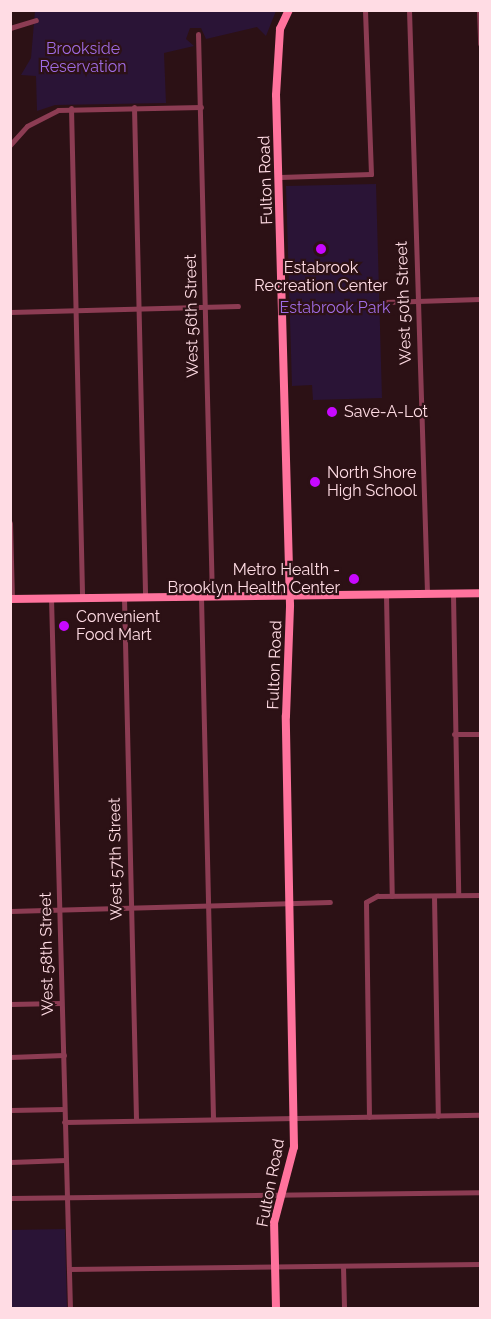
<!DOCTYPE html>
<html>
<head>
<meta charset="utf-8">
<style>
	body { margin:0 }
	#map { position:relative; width:491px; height:1319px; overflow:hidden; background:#2c1115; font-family:Raleway,sans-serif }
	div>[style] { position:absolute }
	.green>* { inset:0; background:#2a1436 }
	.street>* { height:5px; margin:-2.5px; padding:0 2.5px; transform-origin:2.5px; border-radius:2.5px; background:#8c3c53 }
	.secondary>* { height:8px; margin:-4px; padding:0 4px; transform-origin:4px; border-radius:4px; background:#ff739d }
	.dots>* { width:16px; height:16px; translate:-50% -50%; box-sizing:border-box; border:3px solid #2c1115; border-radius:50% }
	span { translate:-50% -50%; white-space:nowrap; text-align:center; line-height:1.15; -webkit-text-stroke:4.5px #2c1115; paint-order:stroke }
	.park-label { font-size:16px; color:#9f6ce4 }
	.street-label { font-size:16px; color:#ffdce4 }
	.poi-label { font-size:16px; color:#ffdce4 }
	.left { translate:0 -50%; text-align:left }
	.right { translate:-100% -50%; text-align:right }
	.frame { position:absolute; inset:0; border:12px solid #ffdce4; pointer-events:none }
</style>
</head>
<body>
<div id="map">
	<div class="green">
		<i style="clip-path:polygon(35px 11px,276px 11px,266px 36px,257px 27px,206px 39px,201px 28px,190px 28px,186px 39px,194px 46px,164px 53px,166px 103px,55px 105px,37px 111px,36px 76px,21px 75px,31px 58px)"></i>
		<i style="clip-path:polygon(376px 184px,382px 398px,313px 400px,312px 385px,292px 386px,286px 186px)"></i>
		<i style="clip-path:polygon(65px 1229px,67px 1308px,11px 1308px,10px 1230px)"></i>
	</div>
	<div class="street">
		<i style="left:409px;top:10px;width:584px;rotate:88.23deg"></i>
		<i style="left:479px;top:10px;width:34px;rotate:88deg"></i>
		<i style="left:10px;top:28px;width:27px;rotate:-17deg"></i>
		<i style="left:198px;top:34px;width:563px;rotate:88.58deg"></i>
		<i style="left:134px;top:107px;width:491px;rotate:88.7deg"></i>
		<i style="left:71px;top:108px;width:490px;rotate:88.7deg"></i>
		<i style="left:10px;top:145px;width:25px;rotate:-48deg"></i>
		<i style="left:27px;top:126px;width:35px;rotate:-27deg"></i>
		<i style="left:58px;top:110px;width:143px;rotate:-1.2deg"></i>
		<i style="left:280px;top:177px;width:91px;rotate:-1.9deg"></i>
		<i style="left:371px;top:174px;width:164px;rotate:-92.1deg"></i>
		<i style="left:385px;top:302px;width:95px;rotate:-1.8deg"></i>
		<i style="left:10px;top:312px;width:228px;rotate:-1.5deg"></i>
		<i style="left:10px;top:523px;width:76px;rotate:88.5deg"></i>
		<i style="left:453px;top:594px;width:301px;rotate:89deg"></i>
		<i style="left:386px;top:595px;width:301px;rotate:88.9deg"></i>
		<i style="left:201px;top:597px;width:522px;rotate:88.68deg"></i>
		<i style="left:51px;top:598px;width:710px;rotate:88.47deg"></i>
		<i style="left:124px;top:598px;width:522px;rotate:88.68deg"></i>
		<i style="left:454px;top:734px;width:26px"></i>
		<i style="left:434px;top:896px;width:220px;rotate:89deg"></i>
		<i style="left:10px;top:911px;width:320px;rotate:-1.6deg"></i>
		<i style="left:10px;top:1004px;width:51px;rotate:-1.1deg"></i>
		<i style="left:10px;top:1057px;width:54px;rotate:-2.1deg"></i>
		<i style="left:10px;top:1110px;width:54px;rotate:-1.1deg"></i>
		<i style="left:369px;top:1117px;width:215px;rotate:-90.8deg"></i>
		<i style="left:366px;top:902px;width:13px;rotate:-29deg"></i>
		<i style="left:377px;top:896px;width:103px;rotate:-0.6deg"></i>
		<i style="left:64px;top:1122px;width:416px;rotate:-1deg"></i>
		<i style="left:10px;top:1162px;width:56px;rotate:-2deg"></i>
		<i style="left:10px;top:1198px;width:470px;rotate:-0.7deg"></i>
		<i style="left:343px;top:1266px;width:42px;rotate:88.6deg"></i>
		<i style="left:69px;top:1269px;width:411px;rotate:-0.7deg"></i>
	</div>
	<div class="secondary">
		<i style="left:10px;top:599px;width:470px;rotate:-0.7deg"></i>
		<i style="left:276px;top:1308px;width:85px;rotate:-91.3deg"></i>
		<i style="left:274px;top:1223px;width:79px;rotate:-75.3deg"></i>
		<i style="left:294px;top:1147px;width:431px;rotate:-91.1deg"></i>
		<i style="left:286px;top:716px;width:111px;rotate:-87.9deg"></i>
		<i style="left:290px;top:605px;width:510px;rotate:-91.57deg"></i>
		<i style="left:276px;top:95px;width:66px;rotate:-86.5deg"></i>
		<i style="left:280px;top:29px;width:21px;rotate:-65deg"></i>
	</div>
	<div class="dots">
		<i style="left:321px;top:249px;background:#c808ff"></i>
		<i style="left:332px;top:412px;background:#c808ff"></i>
		<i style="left:315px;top:482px;background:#c808ff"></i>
		<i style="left:354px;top:579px;background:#c808ff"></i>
		<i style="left:64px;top:626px;background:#c808ff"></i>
	</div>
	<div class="park-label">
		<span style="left:83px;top:58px">Brookside<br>Reservation</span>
		<span style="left:335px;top:308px">Estabrook Park</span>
	</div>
	<div class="street-label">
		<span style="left:266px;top:180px;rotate:-92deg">Fulton Road</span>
		<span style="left:404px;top:303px;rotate:-92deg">West 50th Street</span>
		<span style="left:192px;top:316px;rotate:-91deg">West 56th Street</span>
		<span style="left:275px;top:665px;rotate:-88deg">Fulton Road</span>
		<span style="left:116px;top:859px;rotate:-91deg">West 57th Street</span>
		<span style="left:47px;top:954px;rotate:-91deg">West 58th Street</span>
		<span style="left:271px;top:1183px;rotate:-79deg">Fulton Road</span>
	</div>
	<div class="poi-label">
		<span style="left:321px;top:277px">Estabrook<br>Recreation Center</span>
		<span class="left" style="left:344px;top:412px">Save-A-Lot</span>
		<span class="left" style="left:327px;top:482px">North Shore<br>High School</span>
		<span class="right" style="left:340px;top:579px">Metro Health -<br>Brooklyn Health Center</span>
		<span class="left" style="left:76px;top:626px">Convenient<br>Food Mart</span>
	</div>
	<div class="frame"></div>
</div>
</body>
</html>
